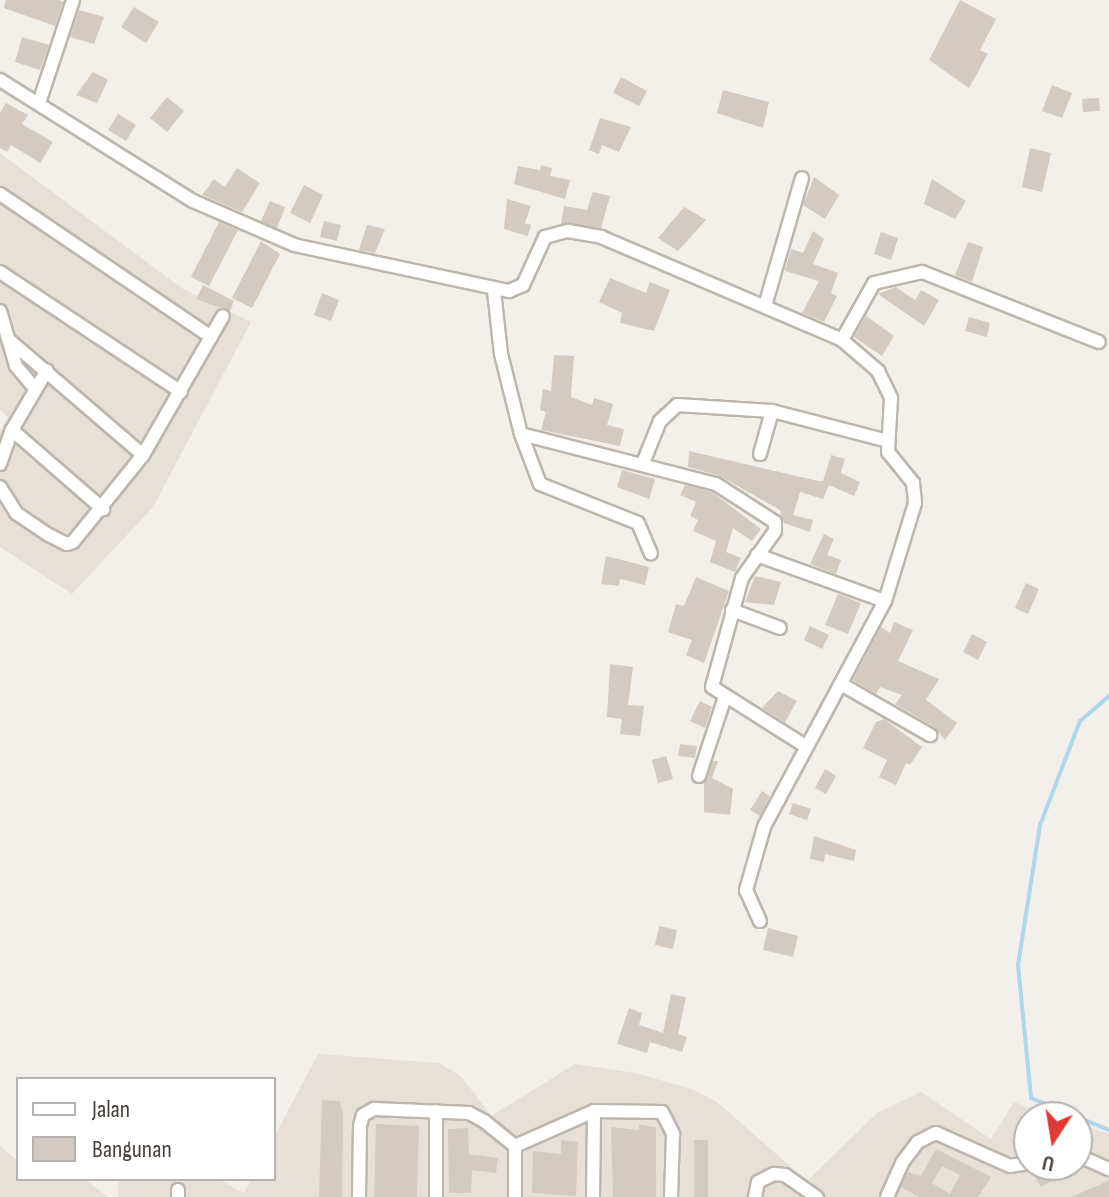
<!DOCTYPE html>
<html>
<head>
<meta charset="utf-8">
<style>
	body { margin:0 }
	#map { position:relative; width:1109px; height:1197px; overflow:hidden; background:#f3efea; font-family:"Sofia Sans Condensed",sans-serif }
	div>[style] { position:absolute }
	.residential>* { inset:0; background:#e6e0d9 }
	.stream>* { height:4px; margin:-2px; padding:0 2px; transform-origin:2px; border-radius:2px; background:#aed7e8 }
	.building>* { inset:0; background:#d3cac1 }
	.roads { filter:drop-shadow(2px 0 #bdb6ad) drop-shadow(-2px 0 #bdb6ad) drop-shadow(0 2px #bdb6ad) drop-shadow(0 -2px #bdb6ad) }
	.minor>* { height:12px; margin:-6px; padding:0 6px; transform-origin:6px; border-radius:6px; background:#fff }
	span { translate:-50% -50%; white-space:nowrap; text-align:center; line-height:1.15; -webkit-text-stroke:6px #fff; paint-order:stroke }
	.legend { position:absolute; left:16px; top:1077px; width:260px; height:104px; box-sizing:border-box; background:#fff; border:2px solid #b5b2b0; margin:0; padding:10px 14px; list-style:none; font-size:24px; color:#463f39 }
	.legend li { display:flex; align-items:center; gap:16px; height:40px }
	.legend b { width:40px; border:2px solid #b5b2b0 }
	.north { position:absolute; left:1013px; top:1101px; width:80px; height:80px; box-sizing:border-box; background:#fff; border:2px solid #b5b2b0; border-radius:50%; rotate:192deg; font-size:22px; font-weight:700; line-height:32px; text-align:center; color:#463f39 }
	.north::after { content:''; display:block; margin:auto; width:28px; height:36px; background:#e03a34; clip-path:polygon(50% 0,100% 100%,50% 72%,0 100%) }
</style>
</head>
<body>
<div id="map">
	<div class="residential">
		<i style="clip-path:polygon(0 153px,183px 289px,251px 322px,153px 507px,72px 594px,0 547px,0 431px,8px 417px,0 410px)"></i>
		<i style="clip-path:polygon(318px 1054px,439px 1063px,462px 1077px,491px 1116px,575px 1064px,636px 1073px,691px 1089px,717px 1102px,807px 1181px,877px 1113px,921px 1092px,991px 1139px,1014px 1102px,1058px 1117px,1029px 1117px,1029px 1165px,1077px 1165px,1077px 1123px,1109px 1134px,1109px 1197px,118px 1197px,118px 1179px,218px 1179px,244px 1193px,252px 1179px,274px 1179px,274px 1137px)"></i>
		<i style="clip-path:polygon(0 1146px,18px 1161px,18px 1179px,84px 1179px,108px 1197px,0 1197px)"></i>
	</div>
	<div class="stream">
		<i style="left:1109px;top:696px;width:38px;rotate:139deg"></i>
		<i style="left:1080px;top:721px;width:111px;rotate:111deg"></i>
		<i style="left:1040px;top:825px;width:142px;rotate:98.9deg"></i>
		<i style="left:1018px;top:965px;width:134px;rotate:84.4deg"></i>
		<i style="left:1031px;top:1098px;width:84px;rotate:22.3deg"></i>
	</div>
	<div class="building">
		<i style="clip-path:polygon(6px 0,58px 0,63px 2px,55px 26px,4px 8px)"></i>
		<i style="clip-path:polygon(960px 0,996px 19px,980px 50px,988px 54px,969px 88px,929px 60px)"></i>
		<i style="clip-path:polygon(134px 7px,159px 22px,146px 43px,121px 27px)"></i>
		<i style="clip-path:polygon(79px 10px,104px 17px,94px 44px,70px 37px)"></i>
		<i style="clip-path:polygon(22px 37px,49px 45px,40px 70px,15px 62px)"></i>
		<i style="clip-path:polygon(93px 72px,108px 80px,97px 103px,76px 95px)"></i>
		<i style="clip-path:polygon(621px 77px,647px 91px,639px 106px,613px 93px)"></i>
		<i style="clip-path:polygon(1052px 85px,1072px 93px,1062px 118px,1042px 111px)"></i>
		<i style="clip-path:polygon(723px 90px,769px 102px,763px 128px,717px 113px)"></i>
		<i style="clip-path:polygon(167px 97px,184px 111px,167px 132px,150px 118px)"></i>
		<i style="clip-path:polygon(1099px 98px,1100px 111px,1083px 112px,1082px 99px)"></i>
		<i style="clip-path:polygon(6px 103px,28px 115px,22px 124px,53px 142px,40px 163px,11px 145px,7px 152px,0 148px,0 113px)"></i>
		<i style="clip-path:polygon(118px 114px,136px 125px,126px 141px,108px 130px)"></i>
		<i style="clip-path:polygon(600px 118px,631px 127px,619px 152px,602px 145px,599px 154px,589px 150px)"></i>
		<i style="clip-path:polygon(1030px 148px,1051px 153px,1042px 192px,1022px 187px)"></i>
		<i style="clip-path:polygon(541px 165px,552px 168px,550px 176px,570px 180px,565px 199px,514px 184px,518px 166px,540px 170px)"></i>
		<i style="clip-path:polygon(237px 168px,260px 183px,242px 212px,202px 195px,214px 179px,225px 187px)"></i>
		<i style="clip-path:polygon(814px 177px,839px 195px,825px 219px,803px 205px)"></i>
		<i style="clip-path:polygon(932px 179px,966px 201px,955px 219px,924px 204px)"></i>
		<i style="clip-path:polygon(304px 185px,323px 195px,310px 223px,290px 213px)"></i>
		<i style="clip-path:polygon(593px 192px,610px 196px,601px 228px,561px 224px,564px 206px,587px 210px)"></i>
		<i style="clip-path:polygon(507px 199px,531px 206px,525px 223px,531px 225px,528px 236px,504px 229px)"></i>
		<i style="clip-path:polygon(270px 201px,285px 207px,277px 228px,261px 221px)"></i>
		<i style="clip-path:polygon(684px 207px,706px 220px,678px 251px,658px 238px)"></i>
		<i style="clip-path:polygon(324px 221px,341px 225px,337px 241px,320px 237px)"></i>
		<i style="clip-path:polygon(219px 222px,238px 230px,209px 286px,191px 277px)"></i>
		<i style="clip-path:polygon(367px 225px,385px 229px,375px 253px,359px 250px)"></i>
		<i style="clip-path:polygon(813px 231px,824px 239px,813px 264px,838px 273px,831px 293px,837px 296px,824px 322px,802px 313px,819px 281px,785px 271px,791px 249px,803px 253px)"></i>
		<i style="clip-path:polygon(881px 232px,898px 238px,891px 260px,874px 254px)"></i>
		<i style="clip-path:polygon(261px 241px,280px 254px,252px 308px,232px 298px)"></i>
		<i style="clip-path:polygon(968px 242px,983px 247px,972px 282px,955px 275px)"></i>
		<i style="clip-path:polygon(610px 278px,646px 293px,650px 282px,670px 290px,654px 331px,620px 323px,622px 313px,599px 302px)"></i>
		<i style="clip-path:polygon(203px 285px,234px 301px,230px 311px,196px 299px)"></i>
		<i style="clip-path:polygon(896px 287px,915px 300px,921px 290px,939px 300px,924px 326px,878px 294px)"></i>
		<i style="clip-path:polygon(322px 293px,339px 300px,331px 321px,314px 315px)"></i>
		<i style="clip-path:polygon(866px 316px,894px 336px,882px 356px,854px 337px)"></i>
		<i style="clip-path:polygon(969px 317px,990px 323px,987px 337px,965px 331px)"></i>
		<i style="clip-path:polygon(554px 355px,574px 356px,571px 397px,592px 405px,594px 398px,613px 404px,607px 425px,624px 429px,620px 446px,541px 430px,546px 412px,540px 410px,543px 389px,551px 391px)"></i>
		<i style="clip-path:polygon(689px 451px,818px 481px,823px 481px,831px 455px,845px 459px,841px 473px,860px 482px,854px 496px,829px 485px,823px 499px,800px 492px,793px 515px,813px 520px,810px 532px,784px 523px,780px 510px,720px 476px,688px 467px)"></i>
		<i style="clip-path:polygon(622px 470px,655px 479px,649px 499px,617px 487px)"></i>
		<i style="clip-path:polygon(685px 485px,712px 492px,761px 529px,752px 541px,733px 528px,726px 552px,741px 558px,735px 572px,710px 562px,716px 541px,693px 531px,698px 520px,690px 516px,696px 502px,680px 495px)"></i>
		<i style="clip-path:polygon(824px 534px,834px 539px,827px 555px,841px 560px,836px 574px,810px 564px)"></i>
		<i style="clip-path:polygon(606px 556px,649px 567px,645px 585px,620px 579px,619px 586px,601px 584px)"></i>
		<i style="clip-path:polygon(755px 576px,781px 582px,774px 605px,745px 602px)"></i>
		<i style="clip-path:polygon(696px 577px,729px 591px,704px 663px,686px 655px,692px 640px,668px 632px,676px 604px,684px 606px)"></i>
		<i style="clip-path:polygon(1026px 583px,1039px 589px,1028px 614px,1015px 608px)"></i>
		<i style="clip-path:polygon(838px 594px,861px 603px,848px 634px,825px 625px)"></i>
		<i style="clip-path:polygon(894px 622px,913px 630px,898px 661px,939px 679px,926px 700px,957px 723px,945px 740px,934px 727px,895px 704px,902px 695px,880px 687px,876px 694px,853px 680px,881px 627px,890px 633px)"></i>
		<i style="clip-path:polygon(810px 626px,829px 635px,822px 649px,804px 640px)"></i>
		<i style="clip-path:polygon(972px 634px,987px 642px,978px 660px,963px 652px)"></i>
		<i style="clip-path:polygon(610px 664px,633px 667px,628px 705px,644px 706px,640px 736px,620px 734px,622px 719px,607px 717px)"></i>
		<i style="clip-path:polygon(778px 691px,797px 701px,785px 722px,762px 708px)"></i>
		<i style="clip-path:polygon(700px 701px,712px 707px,705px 728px,690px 721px)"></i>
		<i style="clip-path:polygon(884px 719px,922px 747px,910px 765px,906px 763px,896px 785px,879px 777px,887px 760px,863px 748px,876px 722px)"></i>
		<i style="clip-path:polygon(680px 744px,697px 746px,695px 758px,678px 756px)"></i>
		<i style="clip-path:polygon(666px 756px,673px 779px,658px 783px,652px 760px)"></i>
		<i style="clip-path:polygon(713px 761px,718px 761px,712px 778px,733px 789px,730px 815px,704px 812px,704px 783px)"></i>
		<i style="clip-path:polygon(825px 769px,836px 776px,826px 794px,815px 788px)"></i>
		<i style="clip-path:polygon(762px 791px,770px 796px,760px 816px,750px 810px)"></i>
		<i style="clip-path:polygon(793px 803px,811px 809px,807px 820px,789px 814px)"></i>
		<i style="clip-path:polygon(814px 836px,856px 850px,854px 861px,825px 854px,824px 862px,810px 859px)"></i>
		<i style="clip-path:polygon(659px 926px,677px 930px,673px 949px,655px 945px)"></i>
		<i style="clip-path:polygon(768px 928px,798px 936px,793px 957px,763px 950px)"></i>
		<i style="clip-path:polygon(671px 994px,686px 997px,678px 1034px,687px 1037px,682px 1052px,650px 1042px,647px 1053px,617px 1044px,629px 1008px,642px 1013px,639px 1025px,663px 1033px)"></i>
		<i style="clip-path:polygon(322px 1100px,340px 1101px,343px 1114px,342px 1197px,319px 1197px)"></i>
		<i style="clip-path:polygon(376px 1124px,419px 1126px,417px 1197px,374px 1197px)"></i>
		<i style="clip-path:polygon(639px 1125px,656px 1127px,656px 1197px,613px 1197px,611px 1127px,639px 1130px)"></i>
		<i style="clip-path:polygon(468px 1128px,469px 1154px,498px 1158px,496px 1173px,472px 1170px,471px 1193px,449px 1193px,448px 1129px)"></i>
		<i style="clip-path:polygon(561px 1140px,578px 1142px,576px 1196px,532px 1193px,533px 1151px,561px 1154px)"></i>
		<i style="clip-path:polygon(694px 1140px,708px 1140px,708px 1197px,694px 1197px)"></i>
		<i style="clip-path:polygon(evenodd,936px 1149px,991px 1177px,978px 1197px,919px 1197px,901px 1187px,908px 1172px,921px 1176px,936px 1149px,942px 1166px,960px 1175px,950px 1194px,932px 1183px,942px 1166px)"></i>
		<i style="clip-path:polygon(1048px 1167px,1055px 1179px,1041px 1187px,1034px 1176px)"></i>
		<i style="clip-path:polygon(1109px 1180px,1109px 1197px,1071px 1197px,1099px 1185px)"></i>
	</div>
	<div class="roads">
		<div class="minor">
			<i style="left:0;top:80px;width:228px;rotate:32.1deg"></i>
			<i style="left:193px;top:201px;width:110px;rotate:23.5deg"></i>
			<i style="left:294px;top:245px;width:220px;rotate:12.1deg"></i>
			<i style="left:509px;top:291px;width:15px;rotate:-23deg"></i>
			<i style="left:523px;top:285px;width:53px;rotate:-65.4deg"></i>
			<i style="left:545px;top:237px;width:24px;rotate:-15deg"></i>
			<i style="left:568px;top:231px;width:34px;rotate:10deg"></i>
			<i style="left:601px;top:237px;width:262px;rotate:23.1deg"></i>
			<i style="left:842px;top:340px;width:48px;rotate:40.7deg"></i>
			<i style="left:878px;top:371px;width:30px;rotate:64deg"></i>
			<i style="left:891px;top:398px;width:54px;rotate:93.2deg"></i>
			<i style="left:888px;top:452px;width:40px;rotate:51deg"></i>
			<i style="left:913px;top:483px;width:20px;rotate:84deg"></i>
			<i style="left:915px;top:503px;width:102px;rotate:107deg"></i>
			<i style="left:885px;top:601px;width:256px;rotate:118.2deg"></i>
			<i style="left:764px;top:827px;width:66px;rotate:105.9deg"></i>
			<i style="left:746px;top:890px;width:34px;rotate:66deg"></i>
			<i style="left:39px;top:103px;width:108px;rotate:-71.7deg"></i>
			<i style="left:0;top:194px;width:255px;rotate:34.1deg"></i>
			<i style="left:0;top:272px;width:217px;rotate:33.5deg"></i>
			<i style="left:494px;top:291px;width:63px;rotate:83.7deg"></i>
			<i style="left:501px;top:354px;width:82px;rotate:76deg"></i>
			<i style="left:521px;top:434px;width:201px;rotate:14.4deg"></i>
			<i style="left:716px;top:484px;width:70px;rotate:32.8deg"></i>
			<i style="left:775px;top:522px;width:9px;rotate:90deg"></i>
			<i style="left:775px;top:531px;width:57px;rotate:125.1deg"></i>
			<i style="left:742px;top:578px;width:113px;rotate:105.4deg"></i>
			<i style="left:712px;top:687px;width:112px;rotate:32.3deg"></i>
			<i style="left:765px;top:306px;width:133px;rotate:-73.9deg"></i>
			<i style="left:0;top:311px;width:57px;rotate:73.8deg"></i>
			<i style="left:16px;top:366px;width:30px;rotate:50deg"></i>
			<i style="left:8px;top:339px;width:178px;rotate:40.7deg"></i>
			<i style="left:842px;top:340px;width:65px;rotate:-60.7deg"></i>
			<i style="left:874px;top:283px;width:49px;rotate:-12.9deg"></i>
			<i style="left:922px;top:272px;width:190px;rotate:21.6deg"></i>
			<i style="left:12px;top:430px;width:121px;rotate:41deg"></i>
			<i style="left:521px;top:434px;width:53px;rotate:69.2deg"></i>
			<i style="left:540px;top:484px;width:105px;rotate:21.7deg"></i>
			<i style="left:638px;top:523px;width:33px;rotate:67deg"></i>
			<i style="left:760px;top:454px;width:45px;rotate:-74.4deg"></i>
			<i style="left:643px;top:463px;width:45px;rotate:-68deg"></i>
			<i style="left:660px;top:421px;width:23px;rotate:-43deg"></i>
			<i style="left:677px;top:405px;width:95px;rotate:3.6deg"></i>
			<i style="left:772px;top:411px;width:120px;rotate:14.5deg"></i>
			<i style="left:0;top:464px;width:36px;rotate:-71deg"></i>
			<i style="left:12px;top:430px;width:69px;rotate:-59.7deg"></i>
			<i style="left:0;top:487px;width:31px;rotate:58deg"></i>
			<i style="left:16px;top:513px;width:40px;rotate:34deg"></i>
			<i style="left:49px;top:535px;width:20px;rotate:27deg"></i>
			<i style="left:67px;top:544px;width:6px;rotate:-18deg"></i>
			<i style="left:73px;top:542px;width:112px;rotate:-51.2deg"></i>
			<i style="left:143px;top:455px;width:160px;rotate:-60.1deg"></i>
			<i style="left:757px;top:555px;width:136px;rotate:19.8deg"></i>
			<i style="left:732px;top:610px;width:51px;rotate:20.6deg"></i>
			<i style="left:841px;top:684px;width:103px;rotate:29.8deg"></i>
			<i style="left:699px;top:776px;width:83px;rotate:-71.8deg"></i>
			<i style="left:436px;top:1111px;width:86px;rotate:90deg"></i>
			<i style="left:515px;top:1146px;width:86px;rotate:-23.9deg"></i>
			<i style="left:594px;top:1111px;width:68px;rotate:0.8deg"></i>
			<i style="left:662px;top:1112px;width:25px;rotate:63deg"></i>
			<i style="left:673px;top:1134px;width:63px;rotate:91.8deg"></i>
			<i style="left:1077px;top:1155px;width:35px;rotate:24deg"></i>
			<i style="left:178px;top:1190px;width:7px;rotate:90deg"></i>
			<i style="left:359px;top:1197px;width:71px;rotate:-89.2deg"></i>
			<i style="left:360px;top:1126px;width:11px;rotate:-75deg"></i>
			<i style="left:363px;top:1115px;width:13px;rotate:-29deg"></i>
			<i style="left:374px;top:1109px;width:95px;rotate:2.4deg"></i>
			<i style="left:469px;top:1113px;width:17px;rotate:28deg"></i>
			<i style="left:484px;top:1121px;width:40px;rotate:39deg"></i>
			<i style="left:515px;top:1146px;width:51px;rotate:90deg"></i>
			<i style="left:593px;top:1197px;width:86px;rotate:-89.3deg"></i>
			<i style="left:755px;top:1197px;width:15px;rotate:-79deg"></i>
			<i style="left:758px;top:1182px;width:18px;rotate:-27deg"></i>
			<i style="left:774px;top:1174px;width:11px;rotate:5deg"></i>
			<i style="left:785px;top:1175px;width:39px;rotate:35deg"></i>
			<i style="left:887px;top:1197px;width:37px;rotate:-66deg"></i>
			<i style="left:902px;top:1163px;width:26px;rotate:-53deg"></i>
			<i style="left:918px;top:1142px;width:20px;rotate:-27deg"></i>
			<i style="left:936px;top:1133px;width:81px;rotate:24deg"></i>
			<i style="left:1010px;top:1166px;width:19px;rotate:-9deg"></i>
		</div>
	</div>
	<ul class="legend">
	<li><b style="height:10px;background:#fff"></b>Jalan</li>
	<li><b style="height:22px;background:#d3cac1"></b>Bangunan</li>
	</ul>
	<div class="north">U</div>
</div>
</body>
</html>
